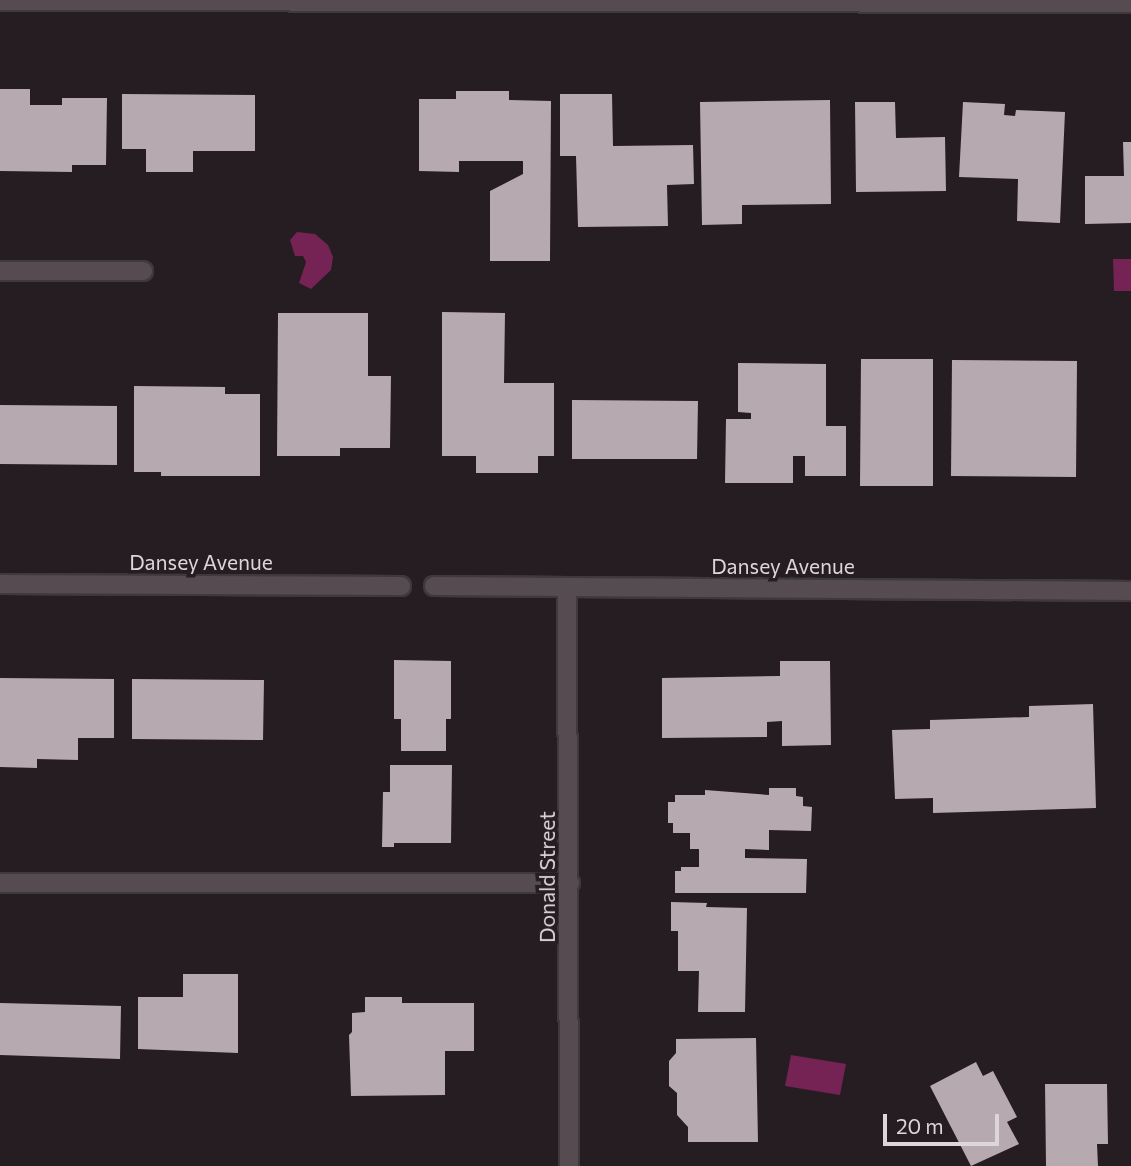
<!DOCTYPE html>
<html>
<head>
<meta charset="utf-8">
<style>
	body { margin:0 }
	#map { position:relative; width:1131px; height:1166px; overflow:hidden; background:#261d22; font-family:Commissioner,sans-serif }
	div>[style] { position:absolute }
	.water>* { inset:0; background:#742354 }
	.building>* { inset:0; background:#b7a9b0 }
	.roads { filter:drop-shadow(2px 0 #40393c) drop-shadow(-2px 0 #40393c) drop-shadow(0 2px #40393c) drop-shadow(0 -2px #40393c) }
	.lane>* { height:18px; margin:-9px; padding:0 9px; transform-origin:9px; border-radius:9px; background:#564b50 }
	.street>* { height:18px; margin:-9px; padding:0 9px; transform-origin:9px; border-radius:9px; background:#564b50 }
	span { translate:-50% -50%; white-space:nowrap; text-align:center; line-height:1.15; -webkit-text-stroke:7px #261d22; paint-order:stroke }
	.street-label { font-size:21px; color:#ddd6d9 }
	.scale { position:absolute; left:883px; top:1114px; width:116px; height:32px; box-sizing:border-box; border:4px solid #ddd6d9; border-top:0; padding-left:9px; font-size:21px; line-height:24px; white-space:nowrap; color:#ddd6d9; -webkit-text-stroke:5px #261d22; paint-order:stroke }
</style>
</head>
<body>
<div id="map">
	<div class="water">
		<i style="clip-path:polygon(297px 232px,315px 234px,328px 245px,333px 257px,331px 270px,311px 289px,299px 283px,306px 262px,303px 256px,295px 256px,290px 240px)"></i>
		<i style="clip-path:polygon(1113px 259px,1131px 259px,1131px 291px,1114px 291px)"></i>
		<i style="clip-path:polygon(791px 1055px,846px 1064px,840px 1095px,785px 1086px)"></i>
	</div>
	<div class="building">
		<i style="clip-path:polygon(0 89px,30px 89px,30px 105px,62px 105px,62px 98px,107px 98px,106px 165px,72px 165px,72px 172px,0 171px)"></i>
		<i style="clip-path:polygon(456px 91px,509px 91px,509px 100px,551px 101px,550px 261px,490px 261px,490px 191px,523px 174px,523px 161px,459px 161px,459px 172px,419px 171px,419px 99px,456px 99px)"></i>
		<i style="clip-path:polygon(122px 94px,255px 95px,255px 151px,193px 151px,193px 172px,146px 172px,146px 149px,122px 149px)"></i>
		<i style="clip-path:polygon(560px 94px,612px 94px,613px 146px,693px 145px,694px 184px,667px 185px,668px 226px,578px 227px,576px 156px,560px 156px)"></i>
		<i style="clip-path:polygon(830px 100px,831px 204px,742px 205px,742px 224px,702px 225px,700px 102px)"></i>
		<i style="clip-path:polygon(855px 102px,895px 102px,896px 138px,945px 137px,946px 191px,856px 192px)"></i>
		<i style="clip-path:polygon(963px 102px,1005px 104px,1004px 115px,1015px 116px,1016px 110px,1065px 112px,1060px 223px,1017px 221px,1018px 179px,959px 177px)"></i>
		<i style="clip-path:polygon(1123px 142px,1131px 142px,1131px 223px,1085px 224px,1085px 176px,1124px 176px)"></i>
		<i style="clip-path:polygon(442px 312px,505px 313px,504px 383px,554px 383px,554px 456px,538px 456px,538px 473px,476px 473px,476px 456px,442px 456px)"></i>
		<i style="clip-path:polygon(278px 313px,368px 313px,368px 376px,391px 376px,390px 448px,340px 448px,340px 456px,277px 456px)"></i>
		<i style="clip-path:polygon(861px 359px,933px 359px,933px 486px,860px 486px)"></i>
		<i style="clip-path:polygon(952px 360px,1077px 361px,1076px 477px,951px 476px)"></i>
		<i style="clip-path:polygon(738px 363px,826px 364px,826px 426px,846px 426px,846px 476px,805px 476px,805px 456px,793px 456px,793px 483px,725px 483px,726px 419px,751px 419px,751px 413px,738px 412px)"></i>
		<i style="clip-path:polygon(134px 386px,225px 387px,225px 394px,260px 394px,260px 476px,161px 476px,161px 472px,134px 472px)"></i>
		<i style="clip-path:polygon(572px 400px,698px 401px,697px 459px,572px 459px)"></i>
		<i style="clip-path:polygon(0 405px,117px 406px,117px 465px,0 464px)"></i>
		<i style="clip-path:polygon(394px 660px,451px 661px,451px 719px,446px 719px,446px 751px,401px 751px,401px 719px,394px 719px)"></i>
		<i style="clip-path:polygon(780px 661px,830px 661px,831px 745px,782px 746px,782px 721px,767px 722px,767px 737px,662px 738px,662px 678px,780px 676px)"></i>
		<i style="clip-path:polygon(0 678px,114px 679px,114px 738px,78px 738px,78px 760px,37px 759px,37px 768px,0 767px)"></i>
		<i style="clip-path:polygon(132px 679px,264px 680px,263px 740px,132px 739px)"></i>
		<i style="clip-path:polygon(1093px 704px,1096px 808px,933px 813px,933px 798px,895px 799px,892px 730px,930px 729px,930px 720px,1029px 717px,1029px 706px)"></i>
		<i style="clip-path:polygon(390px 765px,452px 765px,451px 843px,394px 843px,394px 847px,382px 847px,383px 792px,390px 792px)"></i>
		<i style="clip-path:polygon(769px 788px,796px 788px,796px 796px,803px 797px,803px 806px,812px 807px,811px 831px,769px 830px,769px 850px,745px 849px,745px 858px,807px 859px,806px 893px,675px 893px,675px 871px,681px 871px,681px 867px,699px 867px,699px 849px,690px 849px,690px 833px,673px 833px,673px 823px,668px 823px,668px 802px,675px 802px,675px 795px,705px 795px,705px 790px,769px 795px)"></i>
		<i style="clip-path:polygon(671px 902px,707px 903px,706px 907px,747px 908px,745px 1012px,698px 1012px,699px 971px,678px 971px,678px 931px,671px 931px)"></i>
		<i style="clip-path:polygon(183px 974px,238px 974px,238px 1053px,138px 1049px,138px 997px,183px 997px)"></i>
		<i style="clip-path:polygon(365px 997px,402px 997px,402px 1003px,474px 1003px,474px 1051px,445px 1051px,445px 1095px,351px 1096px,349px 1035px,352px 1032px,352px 1013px,365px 1012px)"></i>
		<i style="clip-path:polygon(0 1003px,121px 1006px,120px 1059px,0 1055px)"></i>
		<i style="clip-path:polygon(756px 1038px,758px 1142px,688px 1142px,688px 1127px,677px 1115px,677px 1093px,669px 1086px,669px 1061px,676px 1053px,676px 1039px)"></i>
		<i style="clip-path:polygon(976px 1062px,983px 1076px,993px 1071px,1017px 1117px,1007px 1122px,1019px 1144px,971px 1166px,930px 1086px)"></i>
		<i style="clip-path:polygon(1045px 1084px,1107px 1084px,1108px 1144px,1097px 1144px,1098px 1166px,1046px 1166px)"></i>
	</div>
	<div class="roads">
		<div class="lane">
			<i style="left:0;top:271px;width:143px"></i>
			<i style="left:0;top:883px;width:570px"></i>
		</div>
		<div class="street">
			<i style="left:0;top:1px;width:1131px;rotate:0.1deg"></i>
			<i style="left:0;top:584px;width:401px;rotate:0.3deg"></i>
			<i style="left:434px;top:586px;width:697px;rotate:0.41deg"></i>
			<i style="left:567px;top:588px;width:578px;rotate:89.8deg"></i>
		</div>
	</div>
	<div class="street-label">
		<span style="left:201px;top:562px">Dansey Avenue</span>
		<span style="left:783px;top:566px">Dansey Avenue</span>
		<span style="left:547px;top:877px;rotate:-90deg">Donald Street</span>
	</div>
	<div class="scale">20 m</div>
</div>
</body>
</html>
